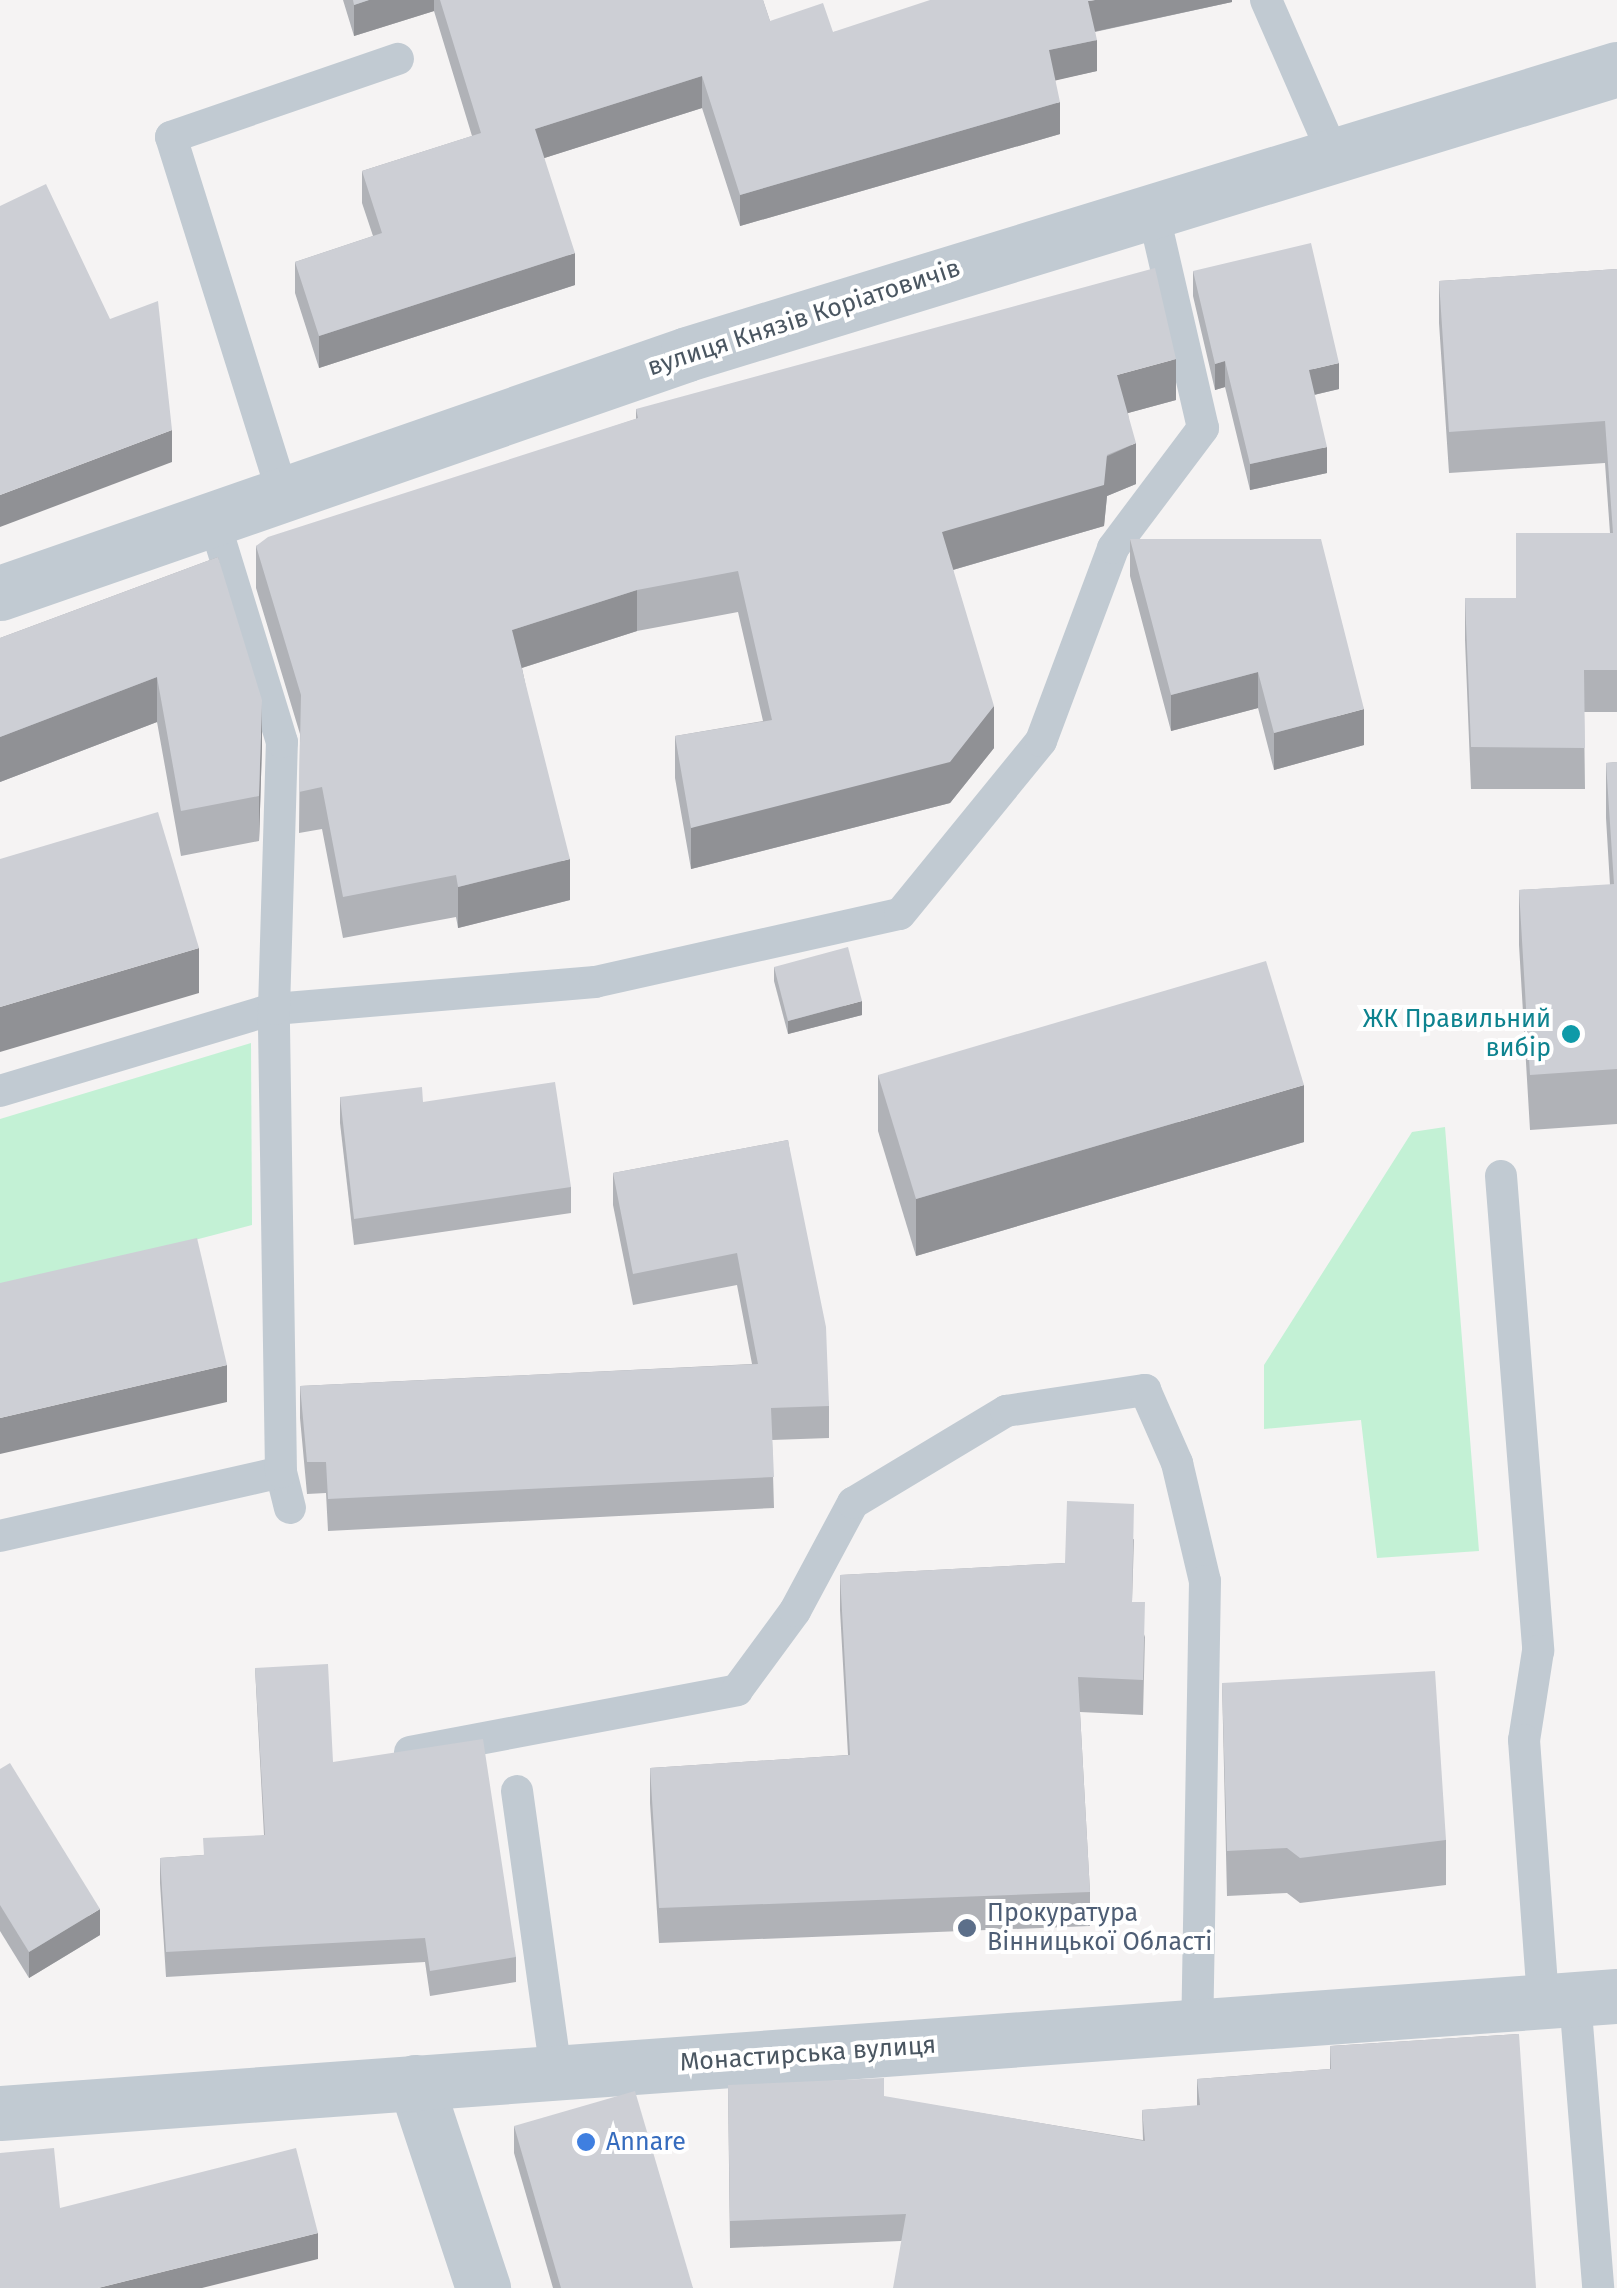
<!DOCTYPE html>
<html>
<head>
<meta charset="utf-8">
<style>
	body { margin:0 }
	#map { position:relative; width:1617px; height:2288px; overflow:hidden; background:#f5f3f3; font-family:"Fira Sans",sans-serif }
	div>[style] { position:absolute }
	.green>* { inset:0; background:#c3f1d5 }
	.service>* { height:32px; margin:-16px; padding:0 16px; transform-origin:16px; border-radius:16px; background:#c1cad2 }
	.minor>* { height:55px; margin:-27.5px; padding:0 27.5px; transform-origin:27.5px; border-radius:27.5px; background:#c1cad2 }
	.tertiary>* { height:55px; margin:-27.5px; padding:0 27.5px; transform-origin:27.5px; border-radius:27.5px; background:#c1cad2 }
	.wall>* { inset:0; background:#b0b2b7 }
	.shaded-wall>* { inset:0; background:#909195 }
	.building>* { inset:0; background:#cdcfd5 }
	.dots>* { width:28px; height:28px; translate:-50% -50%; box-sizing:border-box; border:5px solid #fff; border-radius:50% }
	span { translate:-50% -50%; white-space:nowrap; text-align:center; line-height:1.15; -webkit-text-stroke:8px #fff; paint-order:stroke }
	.street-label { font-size:25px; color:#4a5661 }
	.culture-label { font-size:25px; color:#0d838f }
	.right { translate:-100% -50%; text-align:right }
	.service-label { font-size:25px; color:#4e5e75 }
	.left { translate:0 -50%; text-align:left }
	.shop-label { font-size:25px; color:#366cbe }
</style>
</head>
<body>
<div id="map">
	<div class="green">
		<i style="clip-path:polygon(251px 1043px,252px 1225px,0 1291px,0 1119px)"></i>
		<i style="clip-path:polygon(1445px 1127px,1479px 1551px,1377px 1558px,1361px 1420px,1264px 1429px,1264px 1365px,1412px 1132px)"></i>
	</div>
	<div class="service">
		<i style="left:1266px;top:0;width:167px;rotate:66.4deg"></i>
		<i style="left:282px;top:491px;width:371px;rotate:-107.4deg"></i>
		<i style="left:171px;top:137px;width:240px;rotate:-19deg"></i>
		<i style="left:0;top:1091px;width:286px;rotate:-16.7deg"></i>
		<i style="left:274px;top:1009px;width:322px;rotate:-4.8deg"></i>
		<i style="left:595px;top:982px;width:312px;rotate:-12.6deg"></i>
		<i style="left:900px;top:914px;width:223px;rotate:-50.8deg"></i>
		<i style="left:1041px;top:741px;width:206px;rotate:-69.5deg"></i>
		<i style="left:1113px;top:548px;width:150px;rotate:-53.1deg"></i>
		<i style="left:1203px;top:428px;width:227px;rotate:-103deg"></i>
		<i style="left:1501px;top:1176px;width:476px;rotate:85.5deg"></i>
		<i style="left:1538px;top:1651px;width:90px;rotate:98.9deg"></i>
		<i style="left:1524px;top:1740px;width:262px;rotate:85.8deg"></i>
		<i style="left:281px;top:1472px;width:37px;rotate:76deg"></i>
		<i style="left:0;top:1536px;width:288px;rotate:-12.8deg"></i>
		<i style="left:281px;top:1472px;width:463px;rotate:-90.9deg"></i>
		<i style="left:274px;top:1009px;width:267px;rotate:-88.3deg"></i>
		<i style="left:282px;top:742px;width:239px;rotate:-107.1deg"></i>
		<i style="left:410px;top:1752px;width:333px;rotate:-10.7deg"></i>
		<i style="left:737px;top:1690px;width:98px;rotate:-53.7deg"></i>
		<i style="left:795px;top:1611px;width:123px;rotate:-61.8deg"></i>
		<i style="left:853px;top:1503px;width:179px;rotate:-31deg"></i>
		<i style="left:1006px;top:1411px;width:141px;rotate:-8.6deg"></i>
		<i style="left:1145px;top:1390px;width:80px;rotate:66.3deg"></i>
		<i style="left:1177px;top:1463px;width:121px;rotate:76.7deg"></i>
		<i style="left:1205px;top:1581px;width:445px;rotate:91deg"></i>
		<i style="left:517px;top:1791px;width:283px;rotate:82.1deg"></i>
		<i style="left:1575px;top:1999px;width:290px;rotate:85.4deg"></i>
	</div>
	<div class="minor">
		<i style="left:415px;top:2082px;width:217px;rotate:71.7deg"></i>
		<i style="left:0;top:2113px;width:1621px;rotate:-4.14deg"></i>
	</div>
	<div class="tertiary">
		<i style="left:0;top:593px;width:727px;rotate:-19.18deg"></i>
		<i style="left:687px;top:354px;width:973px;rotate:-17.04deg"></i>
	</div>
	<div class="wall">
		<i style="clip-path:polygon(343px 0,763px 0,770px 21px,833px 32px,1232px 0,1232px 2px,1095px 32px,1097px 71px,1055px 80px,1060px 134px,740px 226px,702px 108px,544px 158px,575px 285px,319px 368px,295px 293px,295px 262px,373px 236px,362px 203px,362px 171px,472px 136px,434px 11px,354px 36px)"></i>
		<i style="clip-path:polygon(1617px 269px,1617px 712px,1584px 712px,1585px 789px,1471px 789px,1465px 640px,1465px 598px,1516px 598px,1610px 533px,1605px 463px,1449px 473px,1439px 323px,1439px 281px)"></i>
		<i style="clip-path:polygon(1193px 271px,1339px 389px,1314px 395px,1327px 473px,1250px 490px,1225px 387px,1215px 390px,1193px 296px)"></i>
		<i style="clip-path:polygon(1176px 400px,1128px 413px,1136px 484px,1107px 496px,1104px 526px,953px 570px,994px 748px,950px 803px,691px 869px,675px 778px,675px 736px,763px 721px,738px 612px,637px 631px,522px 668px,570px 900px,458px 928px,456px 917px,343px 938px,322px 829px,299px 833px,300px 734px,256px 588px,256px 546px,636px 419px,636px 409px)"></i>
		<i style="clip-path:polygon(1130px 539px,1364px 745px,1274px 770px,1258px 708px,1171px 731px,1130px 576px)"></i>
		<i style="clip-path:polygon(218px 557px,262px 745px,259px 841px,181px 856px,157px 722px,0 782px,0 638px)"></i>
		<i style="clip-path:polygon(1617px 762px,1617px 1124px,1530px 1130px,1519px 945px,1519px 890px,1610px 885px,1606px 818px,1606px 763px)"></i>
		<i style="clip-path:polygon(774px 967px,862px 1015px,788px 1034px,774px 981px)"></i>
		<i style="clip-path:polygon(878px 1075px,1304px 1142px,916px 1256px,878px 1131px)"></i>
		<i style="clip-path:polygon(340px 1097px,423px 1102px,571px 1187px,571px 1213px,354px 1245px,340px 1123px)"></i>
		<i style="clip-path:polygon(788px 1140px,829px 1406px,829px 1438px,772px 1440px,774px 1508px,328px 1531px,326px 1493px,307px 1494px,300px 1418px,300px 1386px,752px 1364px,737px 1285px,633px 1305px,613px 1205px,613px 1173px)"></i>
		<i style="clip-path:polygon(1134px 1539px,1132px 1602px,1145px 1637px,1143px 1715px,1080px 1712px,1090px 1892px,1090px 1926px,659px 1943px,650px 1803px,650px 1768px,848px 1755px,840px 1610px,840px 1575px,1065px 1563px)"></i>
		<i style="clip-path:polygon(255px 1668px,333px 1762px,516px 1957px,516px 1982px,430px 1996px,425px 1962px,166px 1977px,160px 1883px,160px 1858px,203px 1855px,264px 1835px)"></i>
		<i style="clip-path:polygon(1222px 1683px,1446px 1840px,1446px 1885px,1300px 1903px,1287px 1893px,1227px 1896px)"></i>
		<i style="clip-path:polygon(0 1769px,100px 1935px,29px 1978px,0 1931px)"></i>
		<i style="clip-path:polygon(1519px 2034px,901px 2241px,730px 2248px,728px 2085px,884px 2097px,1143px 2140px,1142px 2110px,1197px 2106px,1197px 2079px,1330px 2069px,1330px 2046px)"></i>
		<i style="clip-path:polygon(514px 2126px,693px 2288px,553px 2288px,514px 2153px)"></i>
	</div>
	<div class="shaded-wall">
		<i style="clip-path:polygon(369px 0,434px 0,434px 11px,354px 36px,354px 5px)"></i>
		<i style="clip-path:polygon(1095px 0,1232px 0,1232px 2px,1088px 33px,1088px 1px)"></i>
		<i style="clip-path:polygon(1097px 40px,1097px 71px,1049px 82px,1049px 50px)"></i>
		<i style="clip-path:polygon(702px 76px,702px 108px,535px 161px,535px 129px)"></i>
		<i style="clip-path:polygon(1060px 102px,1060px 134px,740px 226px,740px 195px)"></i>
		<i style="clip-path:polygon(575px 253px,575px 285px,319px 368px,319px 336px)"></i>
		<i style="clip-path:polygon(1176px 359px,1176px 400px,1117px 416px,1117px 375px)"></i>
		<i style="clip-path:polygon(1225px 361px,1225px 387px,1215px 390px,1215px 364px)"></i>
		<i style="clip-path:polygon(1339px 363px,1339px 389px,1309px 396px,1309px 370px)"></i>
		<i style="clip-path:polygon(172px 430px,172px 462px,0 527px,0 495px)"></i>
		<i style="clip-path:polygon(1136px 443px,1136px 484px,1107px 496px,1104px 526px,942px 573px,942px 532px)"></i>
		<i style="clip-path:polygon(1327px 447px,1327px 473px,1250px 490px,1250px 464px)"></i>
		<i style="clip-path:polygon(637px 590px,637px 631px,512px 671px,512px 630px)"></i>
		<i style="clip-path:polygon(1258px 672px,1258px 708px,1171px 731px,1171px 695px)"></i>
		<i style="clip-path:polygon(157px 677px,157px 722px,0 782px,0 737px)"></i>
		<i style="clip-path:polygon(262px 700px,262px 745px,259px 841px,259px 796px)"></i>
		<i style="clip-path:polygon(994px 706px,994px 748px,950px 803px,691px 869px,691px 828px)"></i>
		<i style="clip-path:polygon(1364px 709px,1364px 745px,1274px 770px,1274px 733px)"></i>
		<i style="clip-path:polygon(570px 859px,570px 900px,458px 928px,458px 887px)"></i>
		<i style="clip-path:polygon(199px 948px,199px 993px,0 1052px,0 1007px)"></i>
		<i style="clip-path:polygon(862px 1001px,862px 1015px,788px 1034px,788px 1021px)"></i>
		<i style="clip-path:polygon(1304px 1085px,1304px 1142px,916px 1256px,916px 1199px)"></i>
		<i style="clip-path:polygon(227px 1365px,227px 1402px,0 1454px,0 1418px)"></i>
		<i style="clip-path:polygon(100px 1909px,100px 1935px,29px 1978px,29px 1952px)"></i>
		<i style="clip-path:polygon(318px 2233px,318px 2259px,202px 2288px,98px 2288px)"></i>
	</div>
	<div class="building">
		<i style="clip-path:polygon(353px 0,369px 0,354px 5px)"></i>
		<i style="clip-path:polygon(440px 0,763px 0,770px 21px,823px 3px,833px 32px,930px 0,1095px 0,1088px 1px,1097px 40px,1049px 50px,1060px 102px,740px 195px,702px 76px,535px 129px,575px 253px,319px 336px,295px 262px,382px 233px,362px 171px,481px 133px)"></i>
		<i style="clip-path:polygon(46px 184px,110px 319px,158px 301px,172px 430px,0 495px,0 206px)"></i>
		<i style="clip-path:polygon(1311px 243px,1339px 363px,1309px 370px,1327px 447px,1250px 464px,1225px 361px,1215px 364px,1193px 271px)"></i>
		<i style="clip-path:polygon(1155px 268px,1176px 359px,1117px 375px,1136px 443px,1107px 455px,1104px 485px,942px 532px,994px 706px,950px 762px,691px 828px,675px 736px,772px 720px,738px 571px,637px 590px,512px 630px,570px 859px,458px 887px,456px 875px,343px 897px,322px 787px,299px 792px,301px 695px,256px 546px,268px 537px,638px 418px,636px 409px)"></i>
		<i style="clip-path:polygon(1617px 269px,1617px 670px,1584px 670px,1585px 748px,1471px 747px,1465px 598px,1516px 598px,1516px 533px,1613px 533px,1605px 421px,1449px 432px,1439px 281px)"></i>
		<i style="clip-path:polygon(1130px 539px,1321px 539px,1364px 709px,1274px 733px,1258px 672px,1171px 695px)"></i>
		<i style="clip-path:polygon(218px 557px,262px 700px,259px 796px,181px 811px,157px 677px,0 737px,0 638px)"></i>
		<i style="clip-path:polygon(1617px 762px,1617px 1069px,1530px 1075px,1519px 890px,1614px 884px,1606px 763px)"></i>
		<i style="clip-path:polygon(158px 812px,199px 948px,0 1007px,0 859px)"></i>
		<i style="clip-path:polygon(848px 947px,862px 1001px,788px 1021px,774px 967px)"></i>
		<i style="clip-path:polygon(1266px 961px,1304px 1085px,916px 1199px,878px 1075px)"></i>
		<i style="clip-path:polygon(555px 1082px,571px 1187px,354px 1219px,340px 1097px,422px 1087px,423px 1102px)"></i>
		<i style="clip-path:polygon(788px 1140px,826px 1327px,829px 1406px,771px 1408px,774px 1477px,328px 1499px,326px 1462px,307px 1462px,300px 1386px,758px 1364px,737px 1253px,633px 1274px,613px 1173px)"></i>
		<i style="clip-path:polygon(197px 1238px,227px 1365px,0 1418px,0 1283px)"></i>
		<i style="clip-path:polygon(1067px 1501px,1134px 1504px,1132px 1602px,1145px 1602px,1143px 1680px,1078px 1677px,1090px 1892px,659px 1908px,650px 1768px,850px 1755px,840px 1575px,1065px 1563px)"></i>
		<i style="clip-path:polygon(328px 1664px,333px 1762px,483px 1739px,516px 1957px,430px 1971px,425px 1938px,166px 1952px,160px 1858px,204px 1855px,203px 1838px,265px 1835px,255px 1668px)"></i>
		<i style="clip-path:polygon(1435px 1671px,1446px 1840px,1300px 1858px,1287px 1848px,1227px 1851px,1222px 1683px)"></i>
		<i style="clip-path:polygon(10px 1763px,100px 1909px,29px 1952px,0 1905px,0 1769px)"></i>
		<i style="clip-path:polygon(1519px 2034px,1536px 2288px,893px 2288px,906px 2214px,730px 2221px,728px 2085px,884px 2078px,884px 2096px,1145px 2141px,1142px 2110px,1200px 2105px,1197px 2079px,1331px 2069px,1330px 2046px)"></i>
		<i style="clip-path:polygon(635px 2091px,693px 2288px,561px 2288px,514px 2126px)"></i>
		<i style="clip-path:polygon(54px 2148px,60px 2208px,296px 2148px,318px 2233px,98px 2288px,0 2288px,0 2153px)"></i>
	</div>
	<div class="dots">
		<i style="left:1571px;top:1034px;background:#0f9aa8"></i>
		<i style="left:967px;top:1928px;background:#5c6f8a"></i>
		<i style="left:586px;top:2142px;background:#3f7fe0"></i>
	</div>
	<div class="street-label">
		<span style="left:804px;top:318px;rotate:-18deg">вулиця Князів Коріатовичів</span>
		<span style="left:808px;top:2054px;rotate:-4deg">Монастирська вулиця</span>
	</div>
	<div class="culture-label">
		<span class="right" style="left:1551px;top:1034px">ЖК Правильний<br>вибір</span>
	</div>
	<div class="service-label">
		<span class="left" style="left:987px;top:1928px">Прокуратура<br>Вінницької Області</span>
	</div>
	<div class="shop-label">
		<span class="left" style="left:606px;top:2142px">Annare</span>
	</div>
</div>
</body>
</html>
